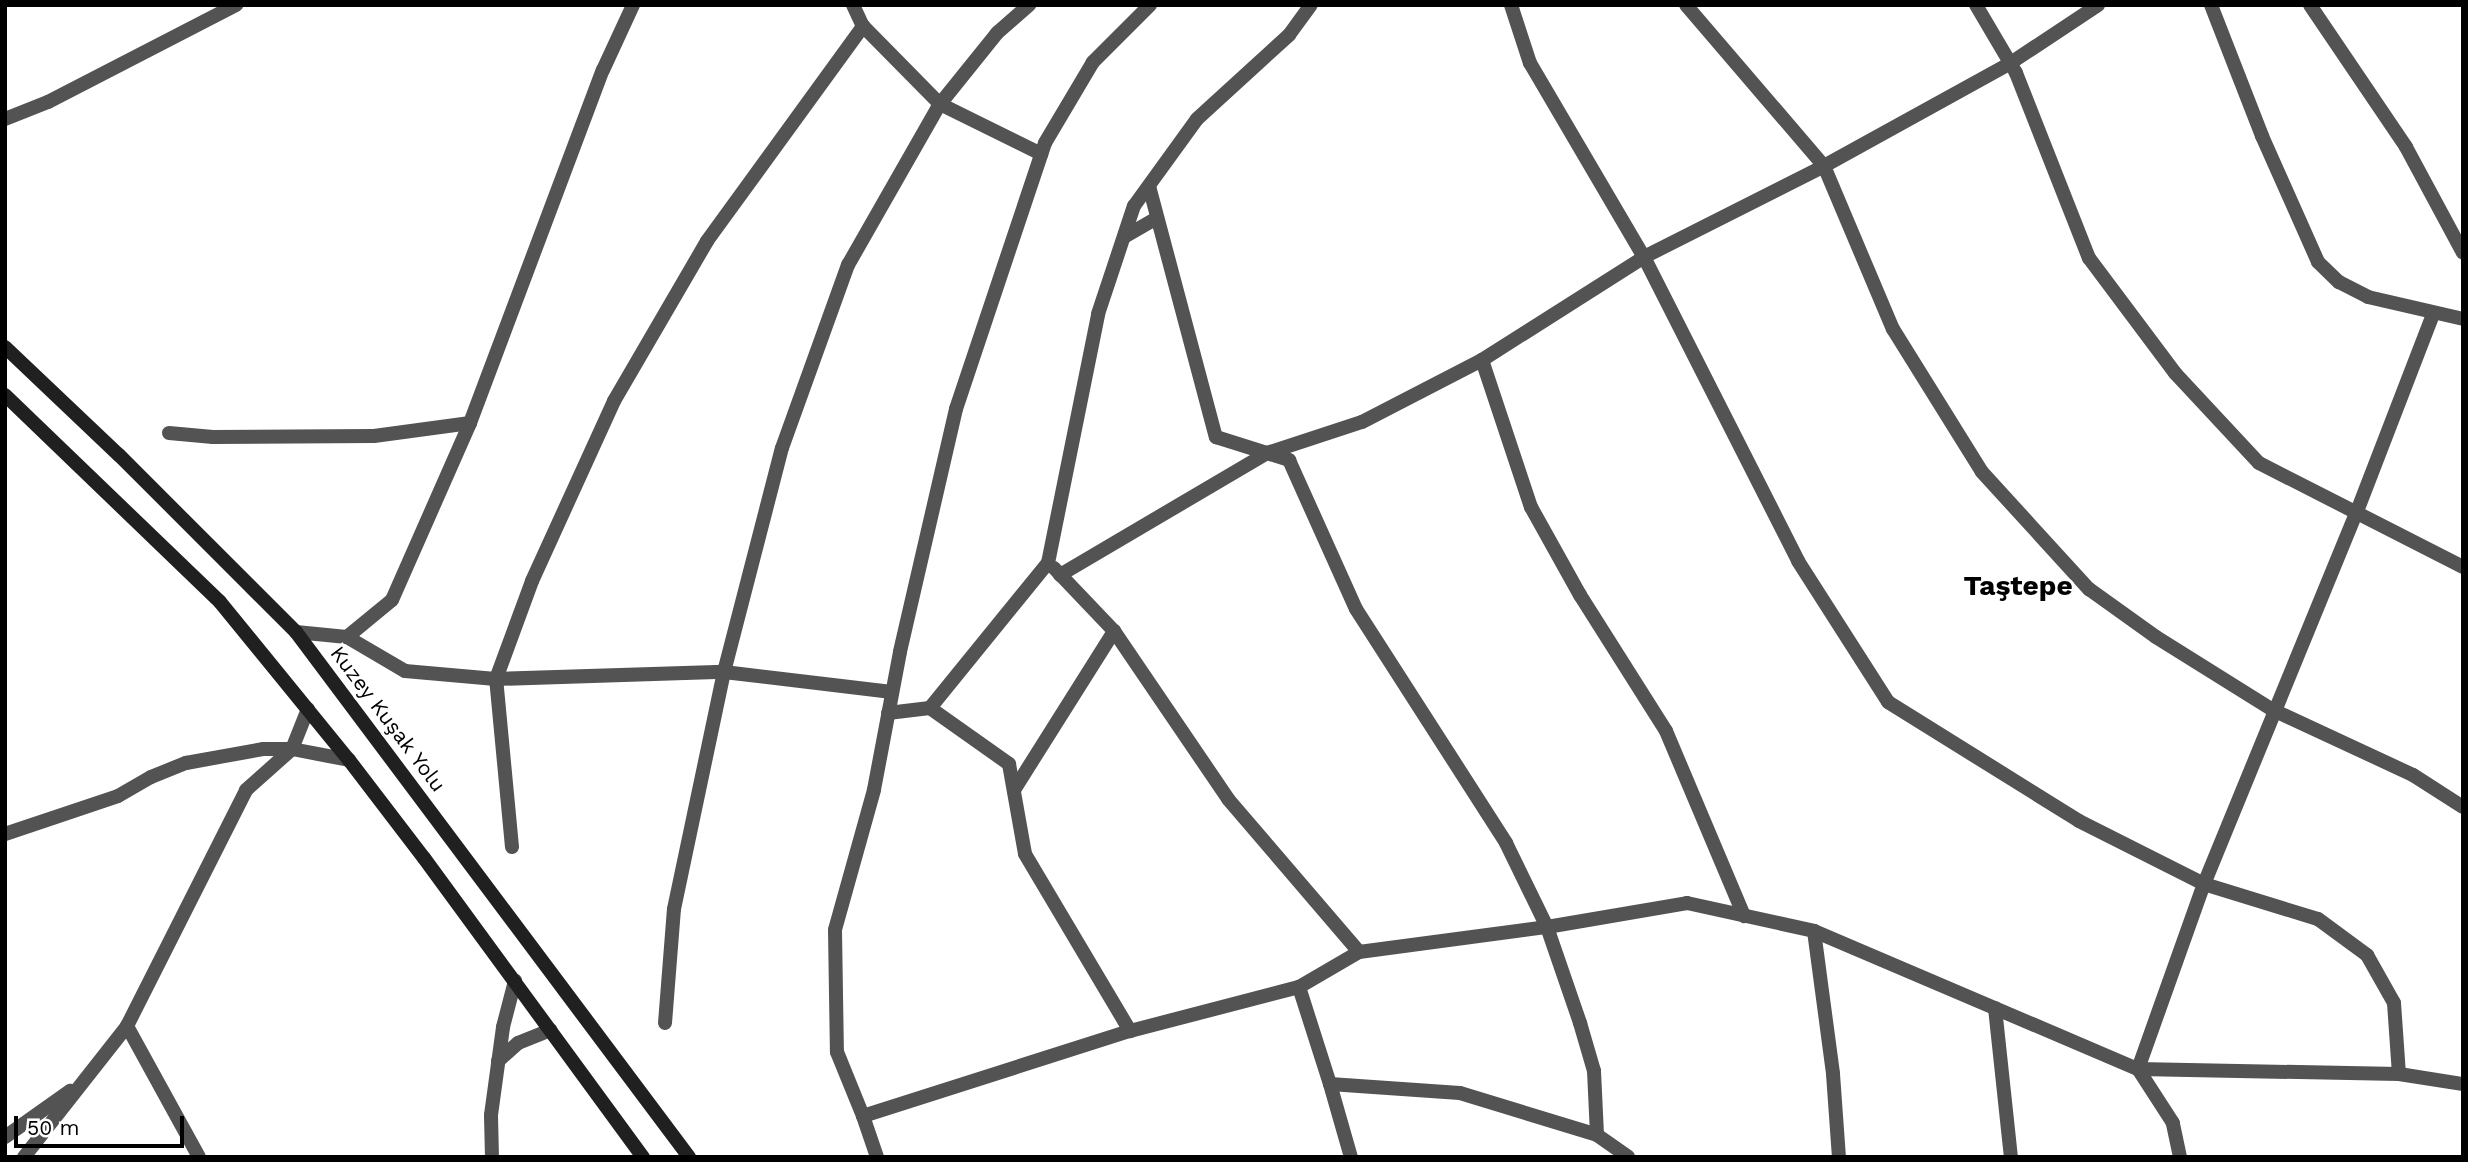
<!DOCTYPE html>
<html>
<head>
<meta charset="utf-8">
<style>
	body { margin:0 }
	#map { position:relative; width:2468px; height:1162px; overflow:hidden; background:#fff; font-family:"Work Sans",sans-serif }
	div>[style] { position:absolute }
	.minor>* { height:14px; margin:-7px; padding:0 7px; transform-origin:7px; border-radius:7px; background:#535353 }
	.tertiary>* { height:14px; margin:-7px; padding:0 7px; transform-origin:7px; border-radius:7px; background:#535353 }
	.secondary>* { height:14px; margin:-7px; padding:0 7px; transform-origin:7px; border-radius:7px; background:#202020 }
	span { translate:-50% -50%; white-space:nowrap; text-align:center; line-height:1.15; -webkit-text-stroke:6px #fff; paint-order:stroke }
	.street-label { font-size:21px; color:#000 }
	.district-label { font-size:28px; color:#000; font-weight:700 }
	.frame { position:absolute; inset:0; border:7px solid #000; pointer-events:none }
	.scale { position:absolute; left:14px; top:1116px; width:170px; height:32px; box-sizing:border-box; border:4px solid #000; border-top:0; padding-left:9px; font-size:21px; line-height:24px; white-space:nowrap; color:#000; -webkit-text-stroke:5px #fff; paint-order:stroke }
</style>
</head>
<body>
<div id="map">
	<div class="minor">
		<i style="left:853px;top:5px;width:23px;rotate:65deg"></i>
		<i style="left:863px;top:26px;width:110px;rotate:45.4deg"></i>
		<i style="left:940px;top:104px;width:113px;rotate:26.3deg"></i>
		<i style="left:1150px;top:5px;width:81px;rotate:135deg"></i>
		<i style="left:1093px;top:62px;width:94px;rotate:120.7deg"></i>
		<i style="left:1045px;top:143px;width:280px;rotate:108.5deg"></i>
		<i style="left:956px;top:409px;width:249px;rotate:103deg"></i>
		<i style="left:900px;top:652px;width:140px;rotate:100.7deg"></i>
		<i style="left:874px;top:790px;width:145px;rotate:105.6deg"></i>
		<i style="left:835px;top:930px;width:122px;rotate:89.1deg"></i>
		<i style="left:837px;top:1052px;width:69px;rotate:67.9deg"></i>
		<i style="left:863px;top:1116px;width:280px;rotate:-17.7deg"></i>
		<i style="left:1130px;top:1031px;width:175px;rotate:-14.6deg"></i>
		<i style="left:1299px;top:987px;width:69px;rotate:-30.3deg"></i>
		<i style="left:1359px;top:952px;width:190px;rotate:-7.6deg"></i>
		<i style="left:1547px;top:927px;width:142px;rotate:-9.7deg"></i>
		<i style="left:1687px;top:903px;width:130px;rotate:12.4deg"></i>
		<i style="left:1814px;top:931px;width:352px;rotate:23.1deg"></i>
		<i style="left:2138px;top:1069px;width:261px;rotate:1.1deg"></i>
		<i style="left:2399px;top:1074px;width:65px;rotate:8.9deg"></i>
		<i style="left:1511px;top:5px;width:61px;rotate:71.9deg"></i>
		<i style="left:1530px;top:63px;width:225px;rotate:59.6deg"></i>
		<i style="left:1644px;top:257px;width:341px;rotate:63.1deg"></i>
		<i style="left:1798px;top:561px;width:167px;rotate:57.4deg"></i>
		<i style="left:1888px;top:702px;width:225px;rotate:31.9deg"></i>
		<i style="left:2079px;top:821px;width:140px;rotate:26.7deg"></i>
		<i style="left:2204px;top:884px;width:119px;rotate:17.1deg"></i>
		<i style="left:2318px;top:919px;width:61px;rotate:36.3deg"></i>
		<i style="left:2367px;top:955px;width:55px;rotate:60.6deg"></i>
		<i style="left:2394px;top:1003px;width:71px;rotate:86deg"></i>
		<i style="left:1686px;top:5px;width:212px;rotate:49.4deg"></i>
		<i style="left:1824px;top:166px;width:177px;rotate:67.1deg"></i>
		<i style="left:1893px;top:329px;width:168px;rotate:58.1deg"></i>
		<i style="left:1982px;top:472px;width:159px;rotate:47.6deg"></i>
		<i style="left:2089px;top:589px;width:82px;rotate:35.6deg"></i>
		<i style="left:2156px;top:637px;width:138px;rotate:32deg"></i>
		<i style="left:2273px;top:710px;width:154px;rotate:24.9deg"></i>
		<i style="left:2413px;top:775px;width:59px;rotate:32.6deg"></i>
		<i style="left:1976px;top:5px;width:79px;rotate:59.5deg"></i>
		<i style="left:2016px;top:73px;width:199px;rotate:68.5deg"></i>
		<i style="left:2089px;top:258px;width:144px;rotate:53.2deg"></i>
		<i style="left:2175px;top:373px;width:123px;rotate:47deg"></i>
		<i style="left:2259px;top:463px;width:229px;rotate:27deg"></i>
		<i style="left:2211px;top:5px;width:141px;rotate:68.7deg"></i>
		<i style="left:2262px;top:136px;width:138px;rotate:66deg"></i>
		<i style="left:2318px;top:262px;width:29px;rotate:44deg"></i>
		<i style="left:2339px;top:282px;width:33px;rotate:27deg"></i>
		<i style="left:2368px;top:297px;width:98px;rotate:13deg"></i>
		<i style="left:2310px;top:5px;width:171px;rotate:55.9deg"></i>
		<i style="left:2406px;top:147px;width:120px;rotate:61.7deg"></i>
		<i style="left:1149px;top:186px;width:260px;rotate:75.1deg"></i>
		<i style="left:1216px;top:437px;width:77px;rotate:17.5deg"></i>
		<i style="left:1289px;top:460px;width:163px;rotate:65.8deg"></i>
		<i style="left:1356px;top:609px;width:278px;rotate:57.3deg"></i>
		<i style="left:1506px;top:843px;width:93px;rotate:64deg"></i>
		<i style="left:1547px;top:927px;width:102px;rotate:71deg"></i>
		<i style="left:1580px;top:1023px;width:50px;rotate:73.7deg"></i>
		<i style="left:1594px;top:1071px;width:64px;rotate:87.3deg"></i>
		<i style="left:1124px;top:237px;width:38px;rotate:-30deg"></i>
		<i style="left:1482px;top:360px;width:155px;rotate:71.6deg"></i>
		<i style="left:1531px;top:507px;width:101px;rotate:60.9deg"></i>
		<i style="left:1580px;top:595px;width:161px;rotate:57.7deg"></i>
		<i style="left:1666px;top:731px;width:201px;rotate:67.1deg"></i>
		<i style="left:169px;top:433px;width:44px;rotate:5.2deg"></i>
		<i style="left:213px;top:437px;width:161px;rotate:-0.4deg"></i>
		<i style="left:374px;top:436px;width:97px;rotate:-7.7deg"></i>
		<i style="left:1060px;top:575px;width:240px;rotate:-30.5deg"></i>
		<i style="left:1267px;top:453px;width:100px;rotate:-18.1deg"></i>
		<i style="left:1362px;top:422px;width:135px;rotate:-27.3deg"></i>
		<i style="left:1482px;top:360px;width:192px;rotate:-32.4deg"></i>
		<i style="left:1644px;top:257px;width:202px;rotate:-26.8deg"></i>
		<i style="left:1824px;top:166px;width:211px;rotate:-28.9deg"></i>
		<i style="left:2009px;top:64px;width:107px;rotate:-33.5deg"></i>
		<i style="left:1114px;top:631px;width:203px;rotate:55.8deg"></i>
		<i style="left:1228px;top:799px;width:201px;rotate:49.4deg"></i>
		<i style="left:296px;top:632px;width:51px;rotate:5.6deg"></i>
		<i style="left:347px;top:637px;width:58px;rotate:-39.4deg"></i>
		<i style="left:392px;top:600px;width:193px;rotate:-66.2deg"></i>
		<i style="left:470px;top:423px;width:377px;rotate:-69.4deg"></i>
		<i style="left:603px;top:70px;width:72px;rotate:-65.2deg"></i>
		<i style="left:347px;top:637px;width:67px;rotate:30.4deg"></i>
		<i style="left:405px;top:671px;width:91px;rotate:5deg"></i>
		<i style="left:496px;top:679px;width:228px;rotate:-1.8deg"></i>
		<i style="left:724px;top:672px;width:169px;rotate:6.8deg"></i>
		<i style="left:930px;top:708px;width:97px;rotate:35.3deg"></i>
		<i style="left:1009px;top:764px;width:91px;rotate:79.9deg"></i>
		<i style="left:1025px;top:854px;width:206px;rotate:59.3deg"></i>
		<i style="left:888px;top:713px;width:42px;rotate:-6.8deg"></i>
		<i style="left:930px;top:708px;width:187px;rotate:-50.9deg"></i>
		<i style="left:1048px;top:563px;width:254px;rotate:-78.6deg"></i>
		<i style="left:1098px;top:314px;width:114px;rotate:-71.6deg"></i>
		<i style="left:1134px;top:206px;width:107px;rotate:-54.1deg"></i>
		<i style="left:1197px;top:119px;width:125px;rotate:-42.4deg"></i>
		<i style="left:1289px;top:35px;width:37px;rotate:-54deg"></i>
		<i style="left:1014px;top:790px;width:188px;rotate:-57.8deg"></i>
		<i style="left:1114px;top:631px;width:87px;rotate:-133.6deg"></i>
		<i style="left:5px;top:834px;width:119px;rotate:-18.6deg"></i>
		<i style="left:118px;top:796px;width:38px;rotate:-30deg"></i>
		<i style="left:151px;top:777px;width:38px;rotate:-22deg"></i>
		<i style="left:186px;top:763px;width:78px;rotate:-10.3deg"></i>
		<i style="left:263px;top:749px;width:29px"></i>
		<i style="left:292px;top:749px;width:58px;rotate:10.9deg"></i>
		<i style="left:512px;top:847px;width:169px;rotate:-95.4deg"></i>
		<i style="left:496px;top:679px;width:104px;rotate:-69.8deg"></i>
		<i style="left:532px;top:581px;width:198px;rotate:-65.5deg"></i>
		<i style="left:614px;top:401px;width:185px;rotate:-59.8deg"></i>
		<i style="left:707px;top:241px;width:266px;rotate:-54deg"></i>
		<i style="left:1814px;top:931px;width:144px;rotate:82.4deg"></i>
		<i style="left:1833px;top:1074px;width:83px;rotate:85.9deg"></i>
		<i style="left:1299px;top:987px;width:102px;rotate:72.3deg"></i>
		<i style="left:1330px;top:1084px;width:130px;rotate:4deg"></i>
		<i style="left:1460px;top:1093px;width:143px;rotate:17deg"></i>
		<i style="left:1597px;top:1135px;width:38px;rotate:35deg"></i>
		<i style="left:1995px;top:1008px;width:150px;rotate:83.9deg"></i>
		<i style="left:665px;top:1023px;width:114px;rotate:-85.5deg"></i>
		<i style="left:674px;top:909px;width:242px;rotate:-78.1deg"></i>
		<i style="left:724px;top:672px;width:231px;rotate:-75.5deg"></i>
		<i style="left:782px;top:448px;width:195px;rotate:-70.2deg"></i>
		<i style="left:848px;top:265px;width:185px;rotate:-60.3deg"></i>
		<i style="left:940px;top:104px;width:91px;rotate:-51.2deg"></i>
		<i style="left:997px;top:33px;width:43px;rotate:-41.2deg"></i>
		<i style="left:127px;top:1026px;width:149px;rotate:61.2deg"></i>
		<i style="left:498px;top:1061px;width:27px;rotate:-42deg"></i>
		<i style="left:518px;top:1043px;width:35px;rotate:-22deg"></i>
		<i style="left:1330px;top:1084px;width:76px;rotate:74deg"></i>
		<i style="left:863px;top:1116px;width:43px;rotate:71.1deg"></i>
		<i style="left:5px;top:1137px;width:80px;rotate:-35.3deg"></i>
		<i style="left:24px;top:1157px;width:167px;rotate:-51.8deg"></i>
		<i style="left:127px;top:1026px;width:264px;rotate:-63.2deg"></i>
		<i style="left:246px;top:790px;width:62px;rotate:-41.7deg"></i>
		<i style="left:292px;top:749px;width:43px;rotate:-68.2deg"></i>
		<i style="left:492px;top:1157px;width:42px;rotate:-91.4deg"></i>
		<i style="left:491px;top:1115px;width:89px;rotate:-82.2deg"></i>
		<i style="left:503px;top:1027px;width:48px;rotate:-75.4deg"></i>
		<i style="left:2180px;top:1157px;width:35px;rotate:-102deg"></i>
		<i style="left:2173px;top:1123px;width:64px;rotate:-122.9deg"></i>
		<i style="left:2138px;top:1069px;width:196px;rotate:-70.4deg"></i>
		<i style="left:2204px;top:884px;width:400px;rotate:-67.7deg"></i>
		<i style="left:2356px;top:514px;width:214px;rotate:-68.9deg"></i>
	</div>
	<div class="tertiary">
		<i style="left:5px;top:119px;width:46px;rotate:-21.6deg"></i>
		<i style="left:48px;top:102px;width:212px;rotate:-27.3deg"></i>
	</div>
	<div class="secondary">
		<i style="left:5px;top:347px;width:157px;rotate:43.5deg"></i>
		<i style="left:119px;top:455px;width:250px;rotate:45deg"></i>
		<i style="left:296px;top:632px;width:656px;rotate:53.18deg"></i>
		<i style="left:5px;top:395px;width:298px;rotate:43.9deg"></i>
		<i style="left:220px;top:602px;width:204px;rotate:50.8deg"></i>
		<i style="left:349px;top:760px;width:123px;rotate:52.6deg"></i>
		<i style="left:424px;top:858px;width:371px;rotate:53.8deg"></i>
	</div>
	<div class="street-label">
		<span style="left:388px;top:719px;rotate:53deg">Kuzey Kuşak Yolu</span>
	</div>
	<div class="district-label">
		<span style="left:2018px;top:586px">Taştepe</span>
	</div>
	<div class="frame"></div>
	<div class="scale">50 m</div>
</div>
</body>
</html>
